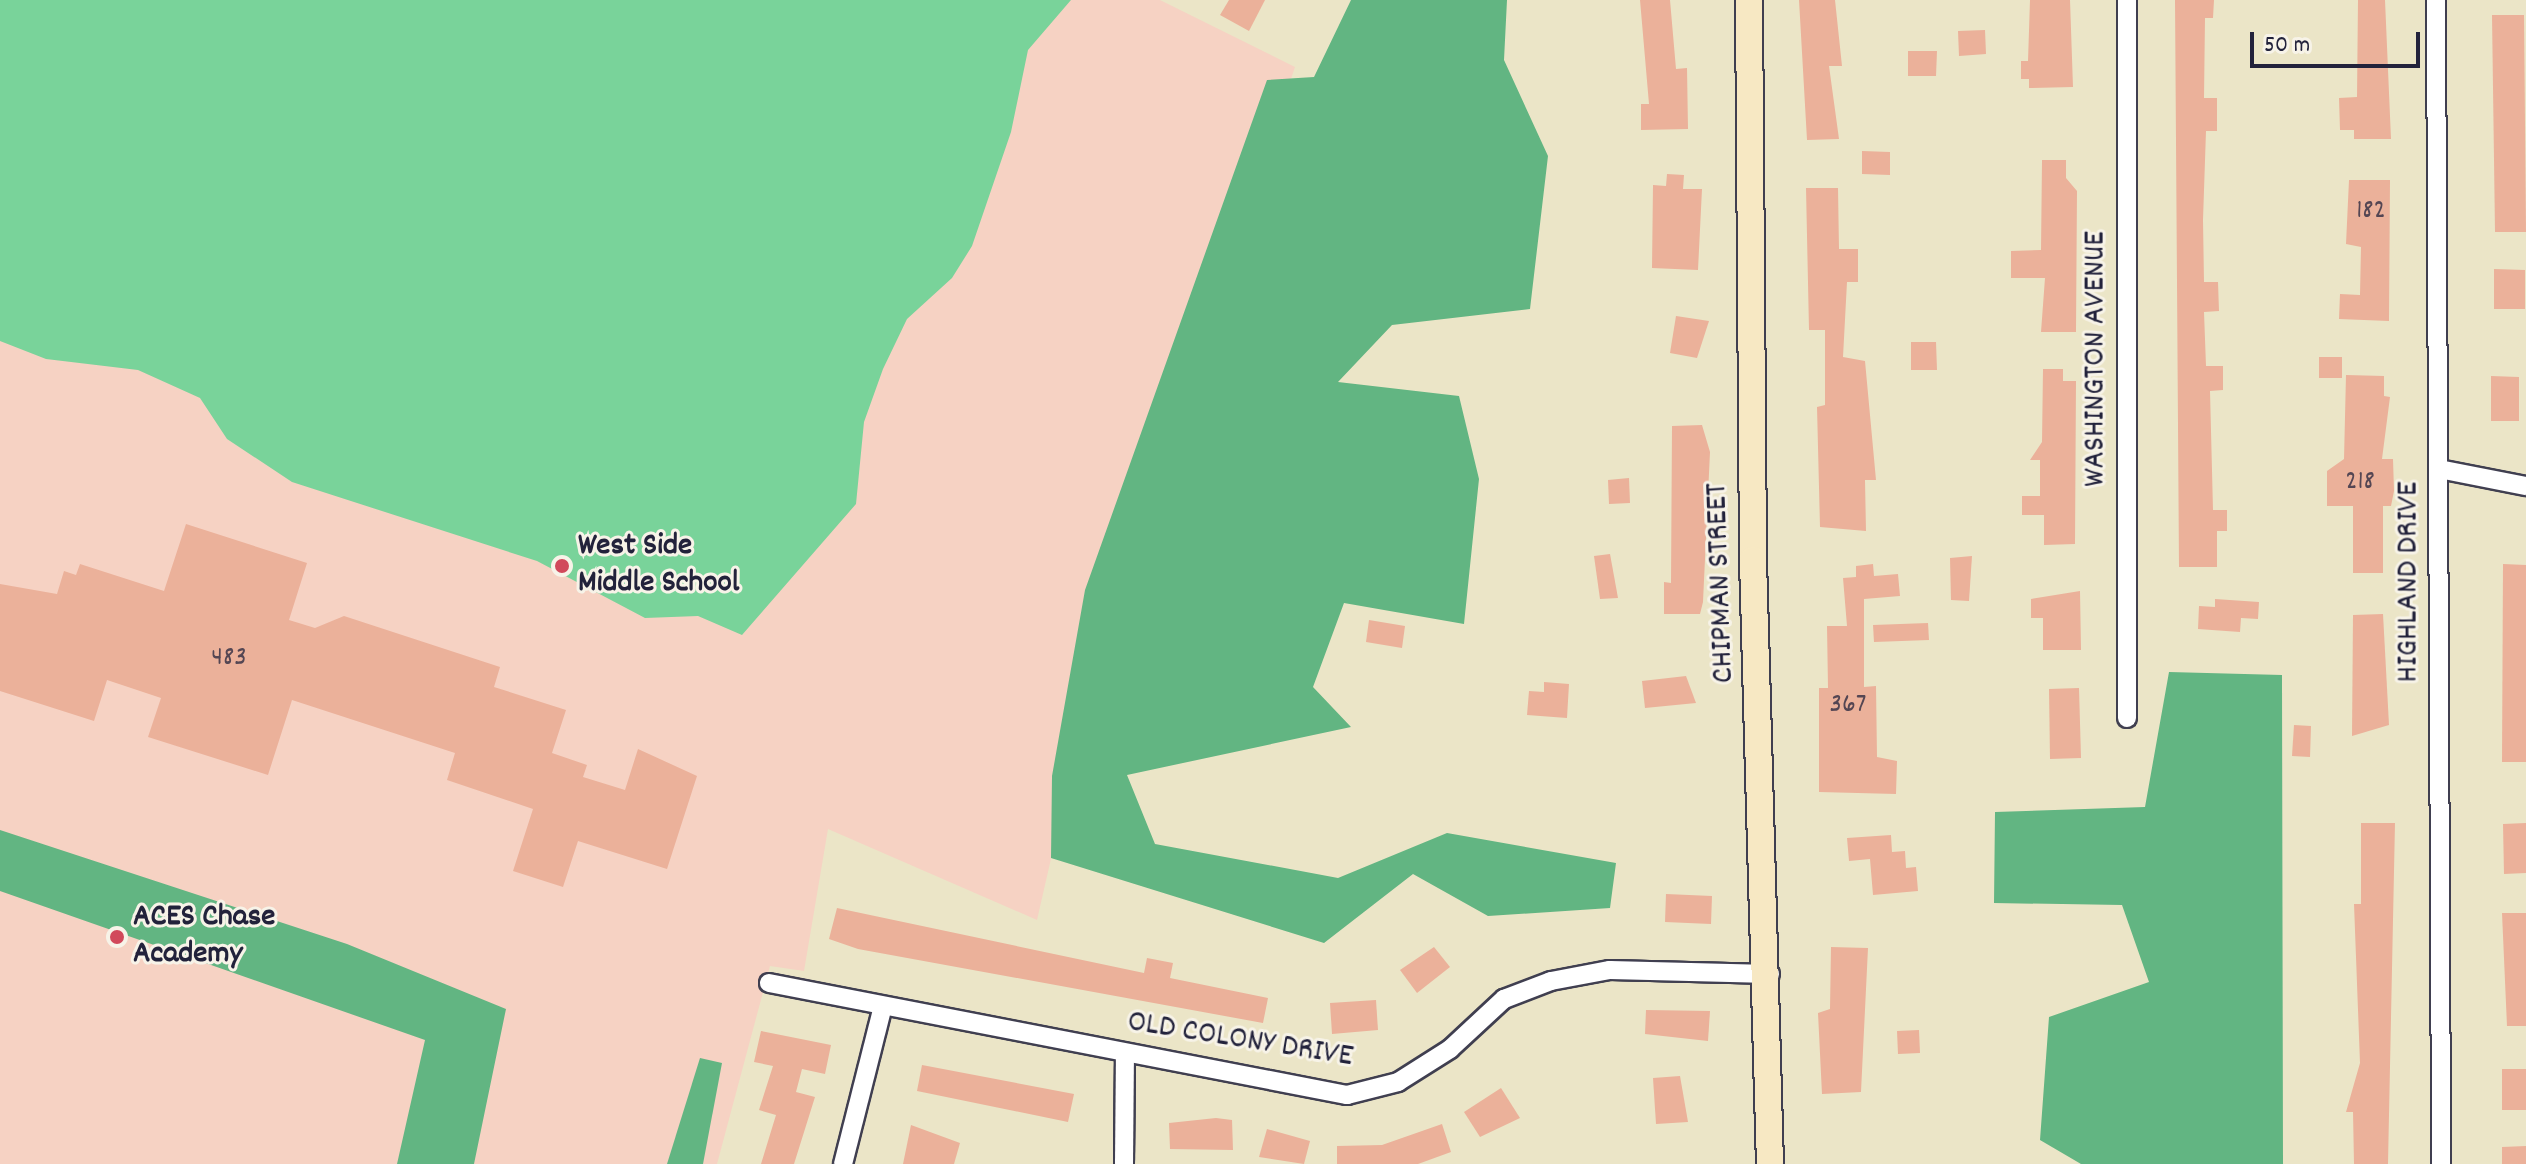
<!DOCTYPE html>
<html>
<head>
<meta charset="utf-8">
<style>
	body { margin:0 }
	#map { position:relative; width:2526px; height:1164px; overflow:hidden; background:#ebe5c7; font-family:Dekko,sans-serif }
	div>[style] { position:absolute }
	.built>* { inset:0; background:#f6d2c3 }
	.green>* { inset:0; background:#79d39a }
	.forest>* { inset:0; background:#62b582 }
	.building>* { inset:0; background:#ebb19a }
	.roads { filter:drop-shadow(2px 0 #403f50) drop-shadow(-2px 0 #403f50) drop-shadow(0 2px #403f50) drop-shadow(0 -2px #403f50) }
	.street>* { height:18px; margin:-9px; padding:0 9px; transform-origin:9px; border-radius:9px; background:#fff }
	.secondary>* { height:26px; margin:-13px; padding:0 13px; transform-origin:13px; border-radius:13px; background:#f7e8c3 }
	.dots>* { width:22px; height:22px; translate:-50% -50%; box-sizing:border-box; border:4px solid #f7f3e8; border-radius:50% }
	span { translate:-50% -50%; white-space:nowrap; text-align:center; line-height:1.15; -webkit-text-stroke:6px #f7f3e8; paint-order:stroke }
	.number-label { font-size:28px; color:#544653 }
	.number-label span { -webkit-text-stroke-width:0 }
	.street-label { font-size:32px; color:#22223b }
	.poi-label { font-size:32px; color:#22223b; font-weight:700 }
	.left { translate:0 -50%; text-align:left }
	.scale { position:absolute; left:2250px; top:32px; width:170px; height:36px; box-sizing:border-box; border:4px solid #22223b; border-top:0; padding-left:10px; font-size:24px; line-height:28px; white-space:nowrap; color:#22223b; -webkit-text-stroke:6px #f7f3e8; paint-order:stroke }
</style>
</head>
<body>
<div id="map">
	<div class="built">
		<i style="clip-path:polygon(0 0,1160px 0,1295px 67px,1099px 649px,1037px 920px,828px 829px,804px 971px,770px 966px,717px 1164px,0 1164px)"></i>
	</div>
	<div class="green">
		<i style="clip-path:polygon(0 0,1071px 0,1028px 50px,1011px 132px,972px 246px,952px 278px,907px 319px,883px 369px,864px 422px,856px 504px,742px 635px,698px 616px,645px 618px,537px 561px,292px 482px,227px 439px,200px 398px,138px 370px,46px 359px,0 341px)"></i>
	</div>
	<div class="forest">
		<i style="clip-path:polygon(1351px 0,1507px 0,1504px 60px,1548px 156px,1530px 309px,1392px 325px,1338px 382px,1459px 396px,1479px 479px,1464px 624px,1344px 603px,1313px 687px,1351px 727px,1127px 775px,1155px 844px,1338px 878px,1447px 833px,1616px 863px,1610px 908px,1488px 916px,1413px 874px,1324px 943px,1051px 858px,1052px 776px,1085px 590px,1267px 80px,1314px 77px)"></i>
		<i style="clip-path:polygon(2169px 672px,2282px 675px,2283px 1164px,2081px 1164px,2040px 1140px,2049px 1017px,2149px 982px,2122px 905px,1994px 903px,1995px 812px,2145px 807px)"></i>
		<i style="clip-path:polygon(0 830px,347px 944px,506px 1009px,474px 1164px,397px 1164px,425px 1040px,0 891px)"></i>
		<i style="clip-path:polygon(700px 1058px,722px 1063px,703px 1164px,667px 1164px)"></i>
	</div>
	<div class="building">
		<i style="clip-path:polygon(1229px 0,1265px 0,1249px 31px,1220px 15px)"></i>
		<i style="clip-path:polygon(1640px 0,1670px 0,1676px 69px,1687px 68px,1688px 129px,1641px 130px,1641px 104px,1649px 104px)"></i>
		<i style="clip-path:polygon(1799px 0,1835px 0,1842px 66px,1829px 66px,1839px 139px,1807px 140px)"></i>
		<i style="clip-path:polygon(2030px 0,2070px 0,2073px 87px,2029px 88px,2029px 79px,2021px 79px,2021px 61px,2028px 61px)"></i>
		<i style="clip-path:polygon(2175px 0,2214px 0,2213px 18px,2205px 18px,2204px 98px,2217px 98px,2217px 131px,2206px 131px,2203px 220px,2204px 282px,2218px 282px,2219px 311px,2204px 312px,2206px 366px,2223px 366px,2223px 390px,2210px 391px,2213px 510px,2227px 510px,2227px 531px,2217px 531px,2217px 567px,2179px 567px)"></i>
		<i style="clip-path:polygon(2358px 0,2385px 0,2391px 139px,2354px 139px,2354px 130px,2340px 130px,2339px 98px,2357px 97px)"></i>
		<i style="clip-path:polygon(2492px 15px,2524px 15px,2526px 232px,2495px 232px)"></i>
		<i style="clip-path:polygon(1985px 30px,1986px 54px,1959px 56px,1958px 31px)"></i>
		<i style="clip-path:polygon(1908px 51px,1937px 51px,1936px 76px,1908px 76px)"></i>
		<i style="clip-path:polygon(1862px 151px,1890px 152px,1890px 175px,1862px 174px)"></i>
		<i style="clip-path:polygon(2042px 160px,2066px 160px,2066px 178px,2077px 191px,2076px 332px,2041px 332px,2045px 278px,2011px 278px,2011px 251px,2041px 250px)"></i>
		<i style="clip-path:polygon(1667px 174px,1684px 175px,1683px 189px,1702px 189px,1698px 270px,1652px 268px,1653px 185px,1666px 186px)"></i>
		<i style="clip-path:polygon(2349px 180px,2390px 180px,2389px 321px,2339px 319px,2340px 294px,2360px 295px,2361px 247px,2346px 244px)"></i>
		<i style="clip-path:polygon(1806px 188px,1838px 188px,1839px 249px,1858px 249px,1858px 282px,1847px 282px,1843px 357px,1865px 361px,1876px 480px,1865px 480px,1866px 531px,1820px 527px,1817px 407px,1825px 405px,1825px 330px,1809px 330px)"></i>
		<i style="clip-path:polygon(2494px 269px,2525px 270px,2525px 309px,2494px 309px)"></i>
		<i style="clip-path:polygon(1676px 316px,1709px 321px,1697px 358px,1670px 353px)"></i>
		<i style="clip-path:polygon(1911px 342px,1936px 342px,1937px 370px,1911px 370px)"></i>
		<i style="clip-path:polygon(2319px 357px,2342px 357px,2342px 378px,2319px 378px)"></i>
		<i style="clip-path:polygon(2043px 369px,2063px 369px,2063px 381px,2076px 381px,2075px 544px,2044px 545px,2044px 515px,2022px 515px,2022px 496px,2040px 496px,2040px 460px,2030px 460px,2042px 442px)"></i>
		<i style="clip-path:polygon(2346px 375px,2384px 376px,2384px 396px,2390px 397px,2382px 459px,2393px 459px,2394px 491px,2391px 506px,2383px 506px,2383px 573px,2353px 573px,2353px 506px,2327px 506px,2327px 471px,2344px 459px)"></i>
		<i style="clip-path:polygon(2491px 376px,2519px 377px,2519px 421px,2491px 421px)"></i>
		<i style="clip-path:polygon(1702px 425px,1710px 452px,1703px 602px,1700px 614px,1664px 614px,1664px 582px,1671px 583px,1672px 426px)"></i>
		<i style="clip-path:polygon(1629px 478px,1630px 503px,1609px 504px,1608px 480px)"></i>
		<i style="clip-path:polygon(186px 524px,307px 563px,289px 620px,315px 628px,344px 616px,500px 667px,494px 687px,566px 710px,552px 753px,587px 765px,583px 777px,625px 790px,638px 749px,697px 776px,667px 869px,578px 841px,563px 887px,513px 871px,533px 809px,447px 780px,455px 753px,292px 700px,268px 775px,148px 737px,161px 698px,107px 680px,94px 721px,0 691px,0 584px,57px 594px,64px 571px,76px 575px,80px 564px,164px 591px)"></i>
		<i style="clip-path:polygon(1610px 554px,1618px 598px,1600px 599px,1594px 556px)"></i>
		<i style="clip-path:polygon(1972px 556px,1969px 601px,1951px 600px,1950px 558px)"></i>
		<i style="clip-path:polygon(1873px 564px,1874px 576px,1898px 574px,1900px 596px,1864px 599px,1864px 687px,1876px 686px,1877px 757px,1897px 761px,1896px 794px,1819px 792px,1819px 688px,1828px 688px,1827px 626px,1847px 626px,1843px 578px,1856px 577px,1856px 566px)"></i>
		<i style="clip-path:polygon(2503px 564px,2526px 565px,2526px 762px,2502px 762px)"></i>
		<i style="clip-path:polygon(2080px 591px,2081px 650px,2043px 650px,2043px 618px,2031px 618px,2031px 599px)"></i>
		<i style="clip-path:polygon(2215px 599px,2259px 602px,2258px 619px,2241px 618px,2240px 632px,2198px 629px,2199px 606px,2215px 607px)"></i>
		<i style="clip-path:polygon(2383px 614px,2389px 725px,2352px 736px,2353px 615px)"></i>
		<i style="clip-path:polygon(1369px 620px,1405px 626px,1402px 648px,1366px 642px)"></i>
		<i style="clip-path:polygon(1928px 623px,1929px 640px,1874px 642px,1873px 625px)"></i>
		<i style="clip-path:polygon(1686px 676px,1696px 703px,1645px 708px,1642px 681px)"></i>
		<i style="clip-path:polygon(1544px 682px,1569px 684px,1567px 718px,1527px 715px,1529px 691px,1544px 692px)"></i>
		<i style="clip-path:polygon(2079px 688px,2081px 758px,2050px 759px,2049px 689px)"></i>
		<i style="clip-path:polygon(2294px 725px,2311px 726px,2310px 757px,2292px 756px)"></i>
		<i style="clip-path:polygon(2361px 823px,2395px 823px,2388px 1164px,2354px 1164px,2353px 1112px,2346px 1112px,2360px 1063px,2354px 904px,2361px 904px)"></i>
		<i style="clip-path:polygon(2526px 823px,2526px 873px,2504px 874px,2503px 824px)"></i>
		<i style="clip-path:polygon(1891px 835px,1892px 852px,1905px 851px,1906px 868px,1916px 867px,1918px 891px,1873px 895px,1870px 859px,1849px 861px,1847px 838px)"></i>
		<i style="clip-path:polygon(1666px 894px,1712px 896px,1711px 924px,1665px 922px)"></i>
		<i style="clip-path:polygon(837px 908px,1144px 973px,1147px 958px,1173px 963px,1170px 978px,1268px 998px,1263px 1023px,858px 949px,829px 939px)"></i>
		<i style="clip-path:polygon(2502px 913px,2526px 913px,2526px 1026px,2507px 1026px)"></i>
		<i style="clip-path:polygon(1434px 947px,1450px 967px,1417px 993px,1400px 970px)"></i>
		<i style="clip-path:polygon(1831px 947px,1868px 948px,1861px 1092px,1822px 1094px,1818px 1013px,1830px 1009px)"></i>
		<i style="clip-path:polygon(1376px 1000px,1378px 1030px,1332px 1034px,1330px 1003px)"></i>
		<i style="clip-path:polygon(1646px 1010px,1710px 1011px,1708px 1041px,1645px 1034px)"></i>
		<i style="clip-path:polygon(1919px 1030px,1920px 1053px,1898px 1054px,1897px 1031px)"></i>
		<i style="clip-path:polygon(761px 1031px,831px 1045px,825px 1074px,802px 1069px,796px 1092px,815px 1097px,794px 1164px,761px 1164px,776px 1115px,759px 1110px,773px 1066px,754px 1062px)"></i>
		<i style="clip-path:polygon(922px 1065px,1074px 1094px,1068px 1122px,917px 1091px)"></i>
		<i style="clip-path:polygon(2502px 1069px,2526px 1069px,2526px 1110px,2502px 1110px)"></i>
		<i style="clip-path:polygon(1680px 1076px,1688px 1122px,1656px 1124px,1653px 1078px)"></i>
		<i style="clip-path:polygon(1501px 1088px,1520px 1118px,1480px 1137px,1464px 1112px)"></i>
		<i style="clip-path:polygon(1216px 1118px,1232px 1120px,1233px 1150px,1170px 1149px,1169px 1123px)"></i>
		<i style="clip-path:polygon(1442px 1124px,1451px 1152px,1418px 1164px,1337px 1164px,1337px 1146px,1382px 1145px)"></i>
		<i style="clip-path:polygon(911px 1125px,960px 1143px,954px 1164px,903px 1164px)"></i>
		<i style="clip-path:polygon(1267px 1129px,1310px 1141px,1304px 1164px,1259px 1157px)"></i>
		<i style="clip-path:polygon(2526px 1146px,2526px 1164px,2502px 1164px,2502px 1147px)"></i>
	</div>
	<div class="roads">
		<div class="street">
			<i style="left:2436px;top:0;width:1164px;rotate:89.75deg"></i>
			<i style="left:2439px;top:469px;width:89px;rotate:11.1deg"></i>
			<i style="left:2127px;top:718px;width:718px;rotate:-90deg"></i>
			<i style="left:769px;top:983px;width:589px;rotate:10.97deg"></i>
			<i style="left:1347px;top:1095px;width:53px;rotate:-14.3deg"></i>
			<i style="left:1398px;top:1082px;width:62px;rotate:-32.4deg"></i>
			<i style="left:1450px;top:1049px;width:74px;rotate:-42.8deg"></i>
			<i style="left:1504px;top:999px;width:50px;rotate:-21deg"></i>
			<i style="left:1551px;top:981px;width:60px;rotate:-10.6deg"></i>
			<i style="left:1610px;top:970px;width:160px;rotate:1.4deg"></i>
			<i style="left:843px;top:1164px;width:159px;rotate:-75.8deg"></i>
			<i style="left:1124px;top:1164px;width:111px;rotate:-89.5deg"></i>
		</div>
		<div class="secondary">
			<i style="left:1749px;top:0;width:560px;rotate:89.59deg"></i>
			<i style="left:1753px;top:560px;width:604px;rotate:88.39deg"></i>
		</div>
	</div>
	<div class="dots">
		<i style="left:562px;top:566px;background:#d1495b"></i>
		<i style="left:117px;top:937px;background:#d1495b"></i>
	</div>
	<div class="number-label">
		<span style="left:2371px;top:212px">182</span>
		<span style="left:2360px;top:483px">218</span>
		<span style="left:229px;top:659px">483</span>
		<span style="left:1848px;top:706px">367</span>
	</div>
	<div class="street-label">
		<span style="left:2097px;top:359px;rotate:-90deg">WASHINGTON AVENUE</span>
		<span style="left:2410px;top:582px;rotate:-90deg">HIGHLAND DRIVE</span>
		<span style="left:1722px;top:583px;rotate:-92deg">CHIPMAN STREET</span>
		<span style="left:1240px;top:1041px;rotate:9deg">OLD COLONY DRIVE</span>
	</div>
	<div class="poi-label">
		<span class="left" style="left:578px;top:566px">West Side<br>Middle School</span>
		<span class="left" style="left:133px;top:937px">ACES Chase<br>Academy</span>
	</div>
	<div class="scale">50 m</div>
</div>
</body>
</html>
